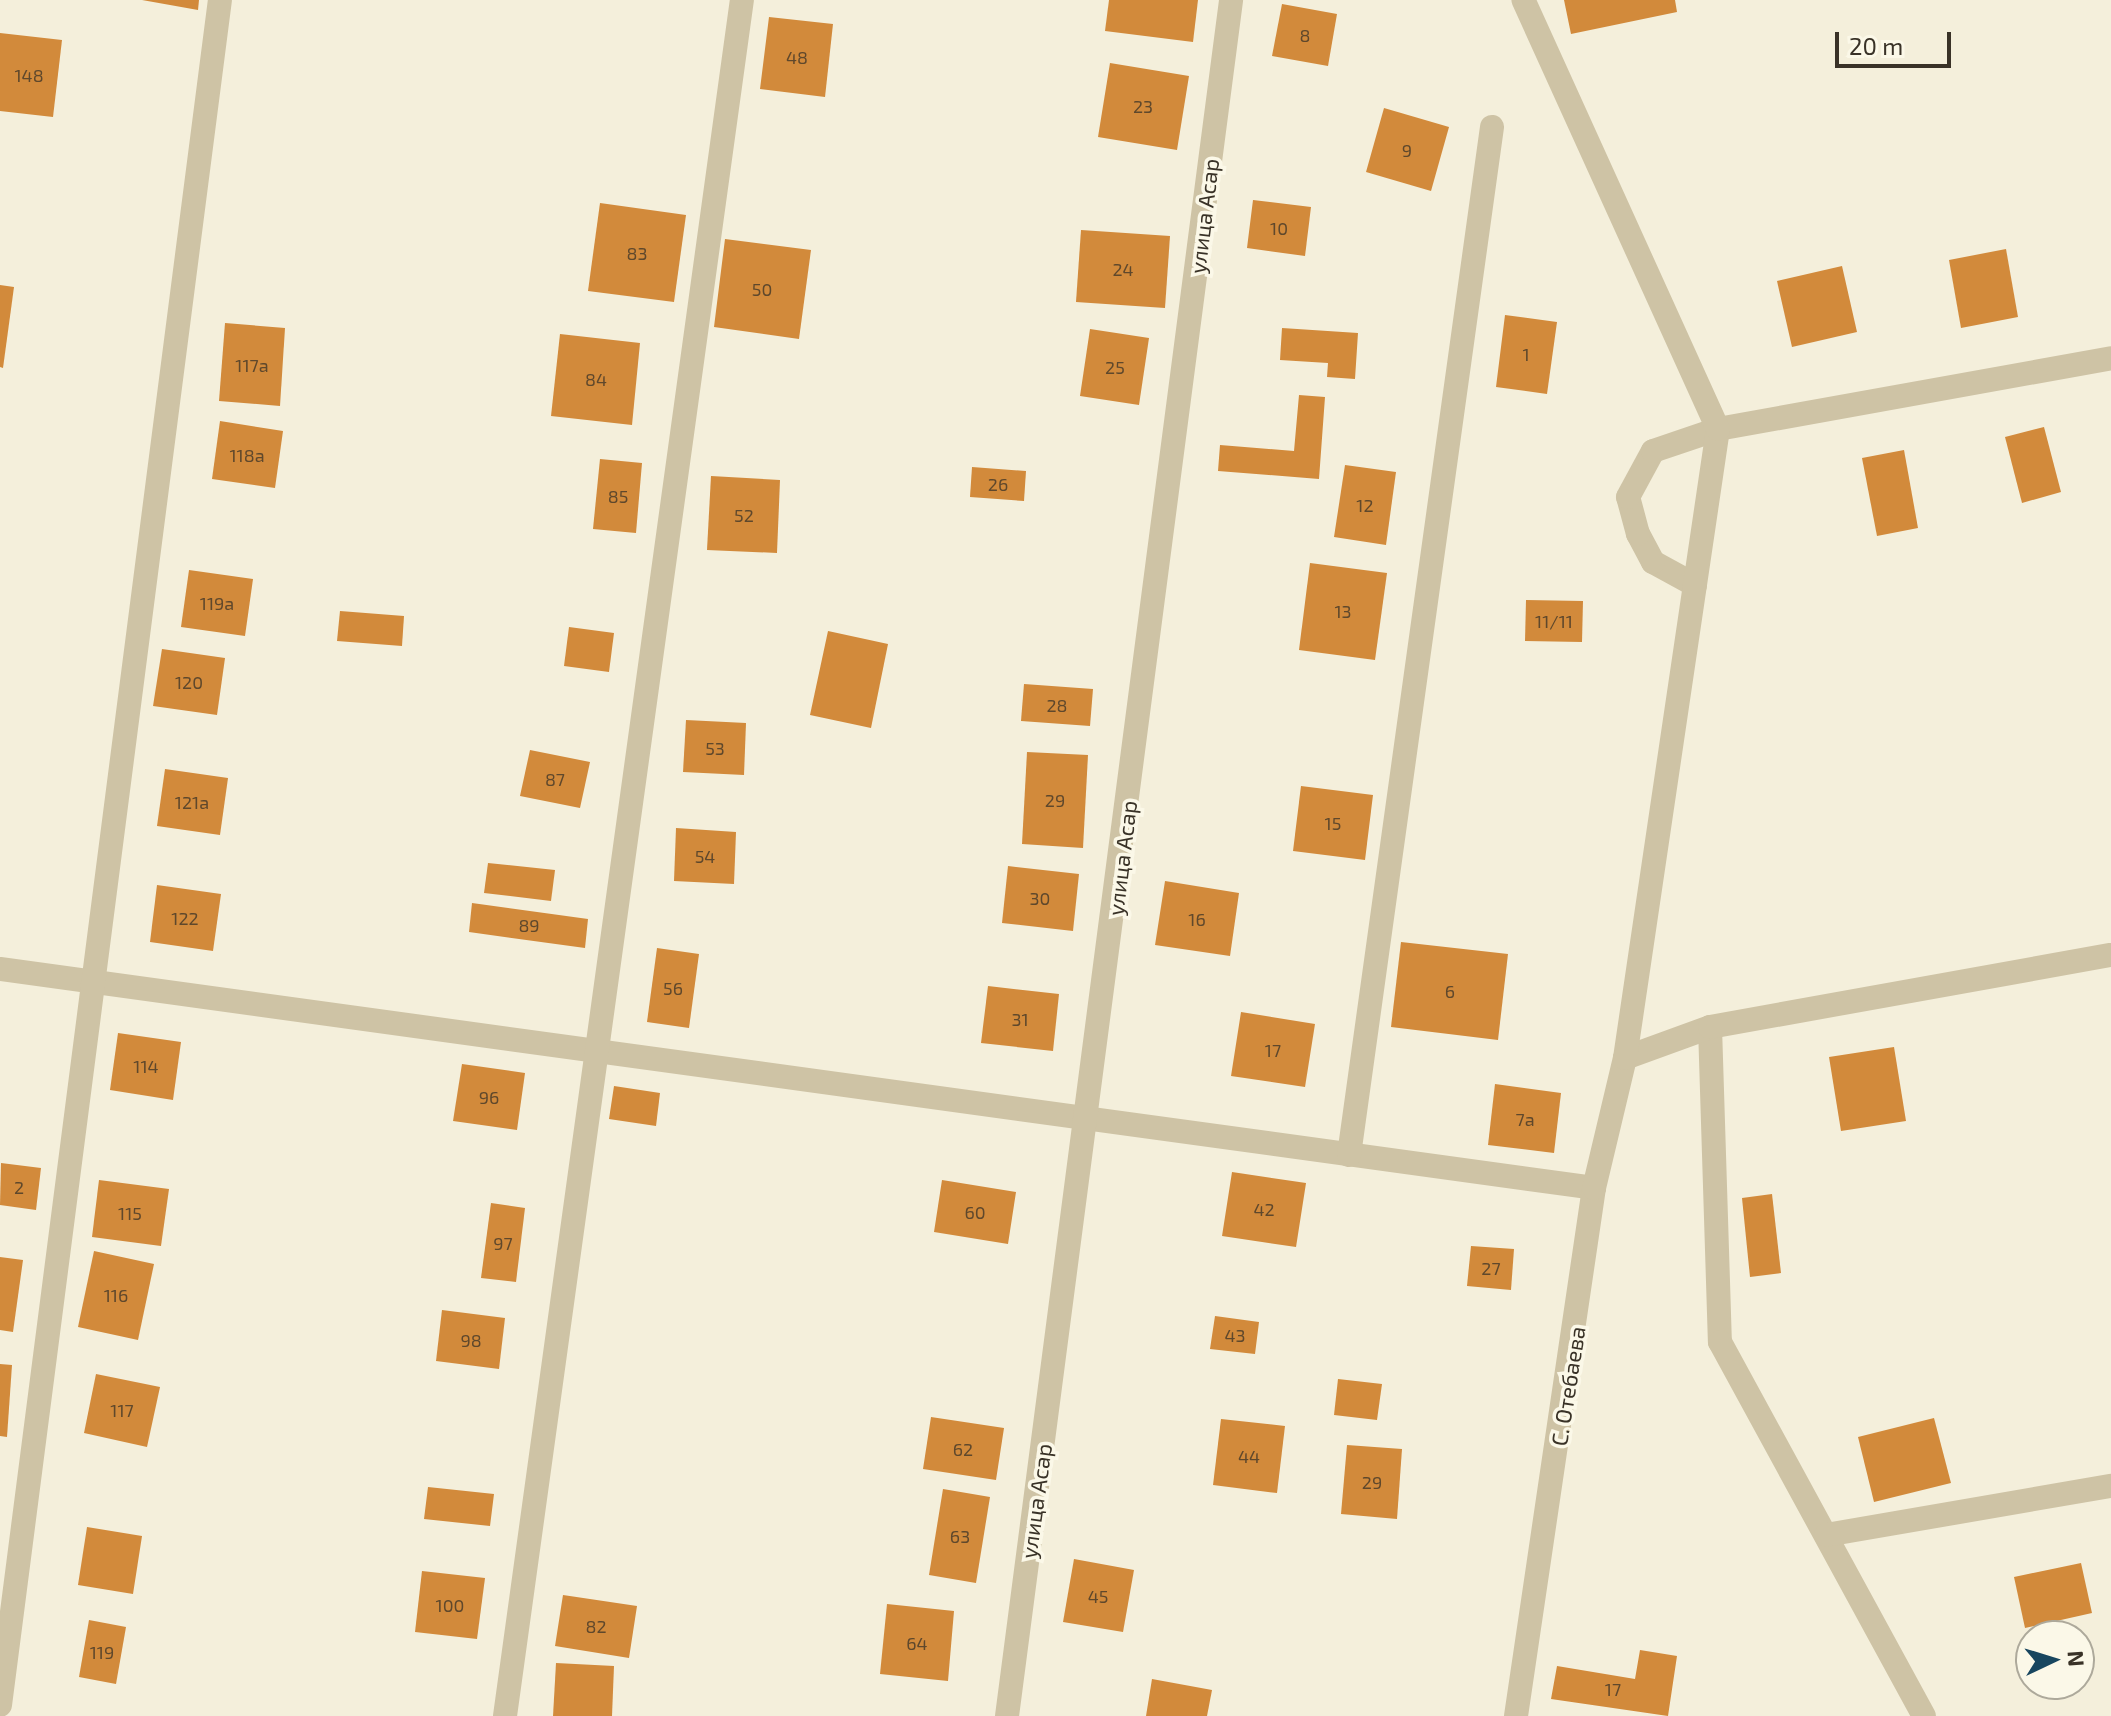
<!DOCTYPE html>
<html>
<head>
<meta charset="utf-8">
<style>
	body { margin:0 }
	#map { position:relative; width:2111px; height:1716px; overflow:hidden; background:#f4efdb; font-family:"Exo 2",sans-serif }
	div>[style] { position:absolute }
	.building>* { inset:0; background:#d28a3b }
	.street>* { height:24px; margin:-12px; padding:0 12px; transform-origin:12px; border-radius:12px; background:#cec3a5 }
	span { translate:-50% -50%; white-space:nowrap; text-align:center; line-height:1.15; -webkit-text-stroke:7px #fbf8e8; paint-order:stroke }
	.number-label { font-size:18px; color:#5f482c }
	.number-label span { -webkit-text-stroke-width:0 }
	.street-label { font-size:22px; color:#393227 }
	.north { position:absolute; left:2015px; top:1620px; width:80px; height:80px; box-sizing:border-box; background:#fbf8e8; border:2px solid #ada99b; border-radius:50%; rotate:86deg; font-size:22px; font-weight:700; line-height:32px; text-align:center; color:#393227 }
	.north::after { content:''; display:block; margin:auto; width:28px; height:36px; background:#18465f; clip-path:polygon(50% 0,100% 100%,50% 72%,0 100%) }
	.scale { position:absolute; left:1835px; top:32px; width:116px; height:36px; box-sizing:border-box; border:4px solid #393227; border-top:0; padding-left:10px; font-size:24px; line-height:28px; white-space:nowrap; color:#393227; -webkit-text-stroke:6px #fbf8e8; paint-order:stroke }
</style>
</head>
<body>
<div id="map">
	<div class="building">
		<i style="clip-path:polygon(142px 0,199px 0,198px 10px)"></i>
		<i style="clip-path:polygon(1109px 0,1198px 0,1193px 42px,1105px 31px)"></i>
		<i style="clip-path:polygon(1564px 0,1675px 0,1677px 12px,1571px 34px)"></i>
		<i style="clip-path:polygon(1282px 4px,1337px 14px,1328px 66px,1272px 56px)"></i>
		<i style="clip-path:polygon(769px 17px,833px 24px,825px 97px,760px 89px)"></i>
		<i style="clip-path:polygon(0 33px,62px 40px,53px 117px,0 111px)"></i>
		<i style="clip-path:polygon(1110px 63px,1189px 76px,1177px 150px,1098px 137px)"></i>
		<i style="clip-path:polygon(1384px 108px,1449px 127px,1431px 191px,1366px 172px)"></i>
		<i style="clip-path:polygon(1253px 200px,1311px 207px,1305px 256px,1247px 248px)"></i>
		<i style="clip-path:polygon(600px 203px,686px 215px,674px 302px,588px 291px)"></i>
		<i style="clip-path:polygon(1081px 230px,1170px 236px,1165px 308px,1076px 302px)"></i>
		<i style="clip-path:polygon(725px 239px,811px 250px,799px 339px,714px 327px)"></i>
		<i style="clip-path:polygon(2006px 249px,2018px 317px,1961px 328px,1949px 260px)"></i>
		<i style="clip-path:polygon(1842px 266px,1857px 332px,1792px 347px,1777px 281px)"></i>
		<i style="clip-path:polygon(0 285px,14px 287px,3px 368px,0 367px)"></i>
		<i style="clip-path:polygon(1505px 315px,1557px 322px,1547px 394px,1496px 387px)"></i>
		<i style="clip-path:polygon(225px 323px,285px 328px,280px 406px,219px 401px)"></i>
		<i style="clip-path:polygon(1282px 328px,1358px 333px,1355px 379px,1327px 377px,1328px 363px,1280px 360px)"></i>
		<i style="clip-path:polygon(1090px 329px,1149px 338px,1139px 405px,1080px 396px)"></i>
		<i style="clip-path:polygon(560px 334px,640px 343px,632px 425px,551px 416px)"></i>
		<i style="clip-path:polygon(1299px 395px,1325px 397px,1319px 479px,1218px 471px,1220px 445px,1294px 451px)"></i>
		<i style="clip-path:polygon(220px 421px,283px 431px,275px 488px,212px 479px)"></i>
		<i style="clip-path:polygon(2044px 427px,2061px 492px,2022px 503px,2005px 437px)"></i>
		<i style="clip-path:polygon(1904px 450px,1918px 528px,1877px 536px,1862px 458px)"></i>
		<i style="clip-path:polygon(600px 459px,642px 463px,636px 533px,593px 529px)"></i>
		<i style="clip-path:polygon(1345px 465px,1396px 472px,1386px 545px,1334px 537px)"></i>
		<i style="clip-path:polygon(972px 467px,1026px 471px,1024px 501px,970px 497px)"></i>
		<i style="clip-path:polygon(711px 476px,780px 480px,777px 553px,707px 550px)"></i>
		<i style="clip-path:polygon(1310px 563px,1387px 573px,1375px 660px,1299px 650px)"></i>
		<i style="clip-path:polygon(189px 570px,253px 579px,245px 636px,181px 627px)"></i>
		<i style="clip-path:polygon(1526px 600px,1583px 601px,1582px 642px,1525px 641px)"></i>
		<i style="clip-path:polygon(340px 611px,404px 616px,402px 646px,337px 641px)"></i>
		<i style="clip-path:polygon(569px 627px,614px 633px,609px 672px,564px 666px)"></i>
		<i style="clip-path:polygon(828px 631px,888px 644px,871px 728px,810px 715px)"></i>
		<i style="clip-path:polygon(162px 649px,225px 658px,217px 715px,153px 706px)"></i>
		<i style="clip-path:polygon(1024px 684px,1093px 689px,1090px 726px,1021px 721px)"></i>
		<i style="clip-path:polygon(686px 720px,746px 723px,744px 775px,683px 772px)"></i>
		<i style="clip-path:polygon(530px 750px,590px 762px,580px 808px,520px 796px)"></i>
		<i style="clip-path:polygon(1027px 752px,1088px 755px,1083px 848px,1022px 844px)"></i>
		<i style="clip-path:polygon(165px 769px,228px 778px,220px 835px,157px 826px)"></i>
		<i style="clip-path:polygon(1301px 786px,1373px 795px,1365px 860px,1293px 851px)"></i>
		<i style="clip-path:polygon(676px 828px,736px 832px,734px 884px,674px 881px)"></i>
		<i style="clip-path:polygon(488px 863px,555px 870px,551px 901px,484px 893px)"></i>
		<i style="clip-path:polygon(1008px 866px,1079px 874px,1073px 931px,1002px 923px)"></i>
		<i style="clip-path:polygon(1165px 881px,1239px 893px,1230px 956px,1155px 945px)"></i>
		<i style="clip-path:polygon(157px 885px,221px 894px,213px 951px,150px 942px)"></i>
		<i style="clip-path:polygon(472px 903px,588px 919px,585px 948px,469px 932px)"></i>
		<i style="clip-path:polygon(1401px 942px,1508px 954px,1498px 1040px,1391px 1027px)"></i>
		<i style="clip-path:polygon(657px 948px,699px 954px,689px 1028px,647px 1022px)"></i>
		<i style="clip-path:polygon(988px 986px,1059px 994px,1053px 1051px,981px 1043px)"></i>
		<i style="clip-path:polygon(1241px 1012px,1315px 1024px,1305px 1087px,1231px 1076px)"></i>
		<i style="clip-path:polygon(118px 1033px,181px 1042px,173px 1100px,110px 1090px)"></i>
		<i style="clip-path:polygon(1894px 1047px,1906px 1121px,1841px 1131px,1829px 1057px)"></i>
		<i style="clip-path:polygon(462px 1064px,525px 1073px,517px 1130px,453px 1121px)"></i>
		<i style="clip-path:polygon(1495px 1084px,1561px 1093px,1554px 1153px,1488px 1145px)"></i>
		<i style="clip-path:polygon(614px 1086px,660px 1093px,656px 1126px,609px 1119px)"></i>
		<i style="clip-path:polygon(1px 1163px,41px 1168px,36px 1210px,0 1205px)"></i>
		<i style="clip-path:polygon(1232px 1172px,1306px 1183px,1296px 1247px,1222px 1236px)"></i>
		<i style="clip-path:polygon(99px 1180px,169px 1189px,161px 1246px,92px 1237px)"></i>
		<i style="clip-path:polygon(942px 1180px,1016px 1192px,1008px 1244px,934px 1232px)"></i>
		<i style="clip-path:polygon(1772px 1194px,1781px 1273px,1750px 1277px,1742px 1198px)"></i>
		<i style="clip-path:polygon(491px 1203px,525px 1208px,516px 1282px,481px 1278px)"></i>
		<i style="clip-path:polygon(1471px 1246px,1514px 1249px,1511px 1290px,1467px 1286px)"></i>
		<i style="clip-path:polygon(94px 1251px,154px 1264px,138px 1340px,78px 1327px)"></i>
		<i style="clip-path:polygon(0 1257px,23px 1260px,13px 1332px,0 1330px)"></i>
		<i style="clip-path:polygon(442px 1310px,505px 1318px,499px 1369px,436px 1361px)"></i>
		<i style="clip-path:polygon(1215px 1316px,1259px 1322px,1255px 1354px,1210px 1349px)"></i>
		<i style="clip-path:polygon(0 1364px,12px 1365px,7px 1437px,0 1436px)"></i>
		<i style="clip-path:polygon(96px 1374px,160px 1387px,147px 1447px,84px 1433px)"></i>
		<i style="clip-path:polygon(1338px 1379px,1382px 1384px,1377px 1420px,1334px 1415px)"></i>
		<i style="clip-path:polygon(931px 1417px,1004px 1428px,996px 1480px,923px 1469px)"></i>
		<i style="clip-path:polygon(1934px 1418px,1951px 1483px,1874px 1502px,1858px 1437px)"></i>
		<i style="clip-path:polygon(1221px 1419px,1285px 1426px,1277px 1493px,1213px 1485px)"></i>
		<i style="clip-path:polygon(1347px 1445px,1402px 1449px,1397px 1519px,1341px 1514px)"></i>
		<i style="clip-path:polygon(428px 1487px,494px 1494px,490px 1526px,424px 1519px)"></i>
		<i style="clip-path:polygon(943px 1489px,990px 1497px,976px 1583px,929px 1575px)"></i>
		<i style="clip-path:polygon(87px 1527px,142px 1536px,133px 1594px,78px 1585px)"></i>
		<i style="clip-path:polygon(1074px 1559px,1134px 1570px,1123px 1632px,1063px 1622px)"></i>
		<i style="clip-path:polygon(2081px 1563px,2092px 1613px,2025px 1628px,2014px 1577px)"></i>
		<i style="clip-path:polygon(422px 1571px,485px 1578px,477px 1639px,415px 1632px)"></i>
		<i style="clip-path:polygon(563px 1595px,637px 1606px,629px 1658px,555px 1646px)"></i>
		<i style="clip-path:polygon(887px 1604px,954px 1611px,948px 1681px,880px 1674px)"></i>
		<i style="clip-path:polygon(89px 1620px,126px 1627px,116px 1684px,79px 1677px)"></i>
		<i style="clip-path:polygon(1640px 1650px,1677px 1656px,1668px 1716px,1551px 1699px,1557px 1666px,1635px 1679px)"></i>
		<i style="clip-path:polygon(556px 1663px,614px 1666px,612px 1716px,553px 1716px)"></i>
		<i style="clip-path:polygon(1152px 1679px,1212px 1690px,1207px 1716px,1146px 1716px)"></i>
	</div>
	<div class="street">
		<i style="left:1695px;top:585px;width:48px;rotate:-151.3deg"></i>
		<i style="left:1653px;top:562px;width:32px;rotate:-118deg"></i>
		<i style="left:1638px;top:534px;width:38px;rotate:-105deg"></i>
		<i style="left:1628px;top:497px;width:52px;rotate:-61.5deg"></i>
		<i style="left:1653px;top:451px;width:69px;rotate:-18.7deg"></i>
		<i style="left:1718px;top:429px;width:399px;rotate:-10.2deg"></i>
		<i style="left:0;top:969px;width:1609px;rotate:7.82deg"></i>
		<i style="left:1710px;top:1027px;width:315px;rotate:88.2deg"></i>
		<i style="left:1720px;top:1342px;width:426px;rotate:61.4deg"></i>
		<i style="left:1625px;top:1058px;width:90px;rotate:-20deg"></i>
		<i style="left:1710px;top:1027px;width:407px;rotate:-10.2deg"></i>
		<i style="left:1349px;top:1155px;width:1038px;rotate:-82.08deg"></i>
		<i style="left:1826px;top:1535px;width:289px;rotate:-9.8deg"></i>
		<i style="left:0;top:1705px;width:1719px;rotate:-82.65deg"></i>
		<i style="left:505px;top:1716px;width:1732px;rotate:-82.14deg"></i>
		<i style="left:1007px;top:1716px;width:1731px;rotate:-82.56deg"></i>
		<i style="left:1516px;top:1716px;width:534px;rotate:-81.6deg"></i>
		<i style="left:1594px;top:1188px;width:134px;rotate:-76.6deg"></i>
		<i style="left:1625px;top:1058px;width:636px;rotate:-81.59deg"></i>
		<i style="left:1718px;top:429px;width:471px;rotate:-114.4deg"></i>
	</div>
	<div class="number-label">
		<span style="left:1305px;top:35px">8</span>
		<span style="left:797px;top:57px">48</span>
		<span style="left:29px;top:75px">148</span>
		<span style="left:1143px;top:106px">23</span>
		<span style="left:1407px;top:150px">9</span>
		<span style="left:1279px;top:228px">10</span>
		<span style="left:637px;top:253px">83</span>
		<span style="left:1123px;top:269px">24</span>
		<span style="left:762px;top:289px">50</span>
		<span style="left:1526px;top:354px">1</span>
		<span style="left:252px;top:365px">117а</span>
		<span style="left:1115px;top:367px">25</span>
		<span style="left:596px;top:379px">84</span>
		<span style="left:247px;top:455px">118а</span>
		<span style="left:998px;top:484px">26</span>
		<span style="left:618px;top:496px">85</span>
		<span style="left:1365px;top:505px">12</span>
		<span style="left:744px;top:515px">52</span>
		<span style="left:217px;top:603px">119а</span>
		<span style="left:1343px;top:611px">13</span>
		<span style="left:1554px;top:621px">11/11</span>
		<span style="left:189px;top:682px">120</span>
		<span style="left:1057px;top:705px">28</span>
		<span style="left:715px;top:748px">53</span>
		<span style="left:555px;top:779px">87</span>
		<span style="left:1055px;top:800px">29</span>
		<span style="left:192px;top:802px">121а</span>
		<span style="left:1333px;top:823px">15</span>
		<span style="left:705px;top:856px">54</span>
		<span style="left:1040px;top:898px">30</span>
		<span style="left:185px;top:918px">122</span>
		<span style="left:1197px;top:919px">16</span>
		<span style="left:529px;top:925px">89</span>
		<span style="left:673px;top:988px">56</span>
		<span style="left:1450px;top:991px">6</span>
		<span style="left:1020px;top:1019px">31</span>
		<span style="left:1273px;top:1050px">17</span>
		<span style="left:146px;top:1066px">114</span>
		<span style="left:489px;top:1097px">96</span>
		<span style="left:1525px;top:1119px">7а</span>
		<span style="left:19px;top:1187px">2</span>
		<span style="left:1264px;top:1209px">42</span>
		<span style="left:975px;top:1212px">60</span>
		<span style="left:130px;top:1213px">115</span>
		<span style="left:503px;top:1243px">97</span>
		<span style="left:1491px;top:1268px">27</span>
		<span style="left:116px;top:1295px">116</span>
		<span style="left:1235px;top:1335px">43</span>
		<span style="left:471px;top:1340px">98</span>
		<span style="left:122px;top:1410px">117</span>
		<span style="left:963px;top:1449px">62</span>
		<span style="left:1249px;top:1456px">44</span>
		<span style="left:1372px;top:1482px">29</span>
		<span style="left:960px;top:1536px">63</span>
		<span style="left:1098px;top:1596px">45</span>
		<span style="left:450px;top:1605px">100</span>
		<span style="left:596px;top:1626px">82</span>
		<span style="left:917px;top:1643px">64</span>
		<span style="left:102px;top:1652px">119</span>
		<span style="left:1613px;top:1689px">17</span>
	</div>
	<div class="street-label">
		<span style="left:1204px;top:216px;rotate:-83deg">улица Асар</span>
		<span style="left:1122px;top:858px;rotate:-83deg">улица Асар</span>
		<span style="left:1568px;top:1386px;rotate:-81deg">С. Отебаева</span>
		<span style="left:1036px;top:1501px;rotate:-82deg">улица Асар</span>
	</div>
	<div class="north">N</div>
	<div class="scale">20 m</div>
</div>
</body>
</html>
